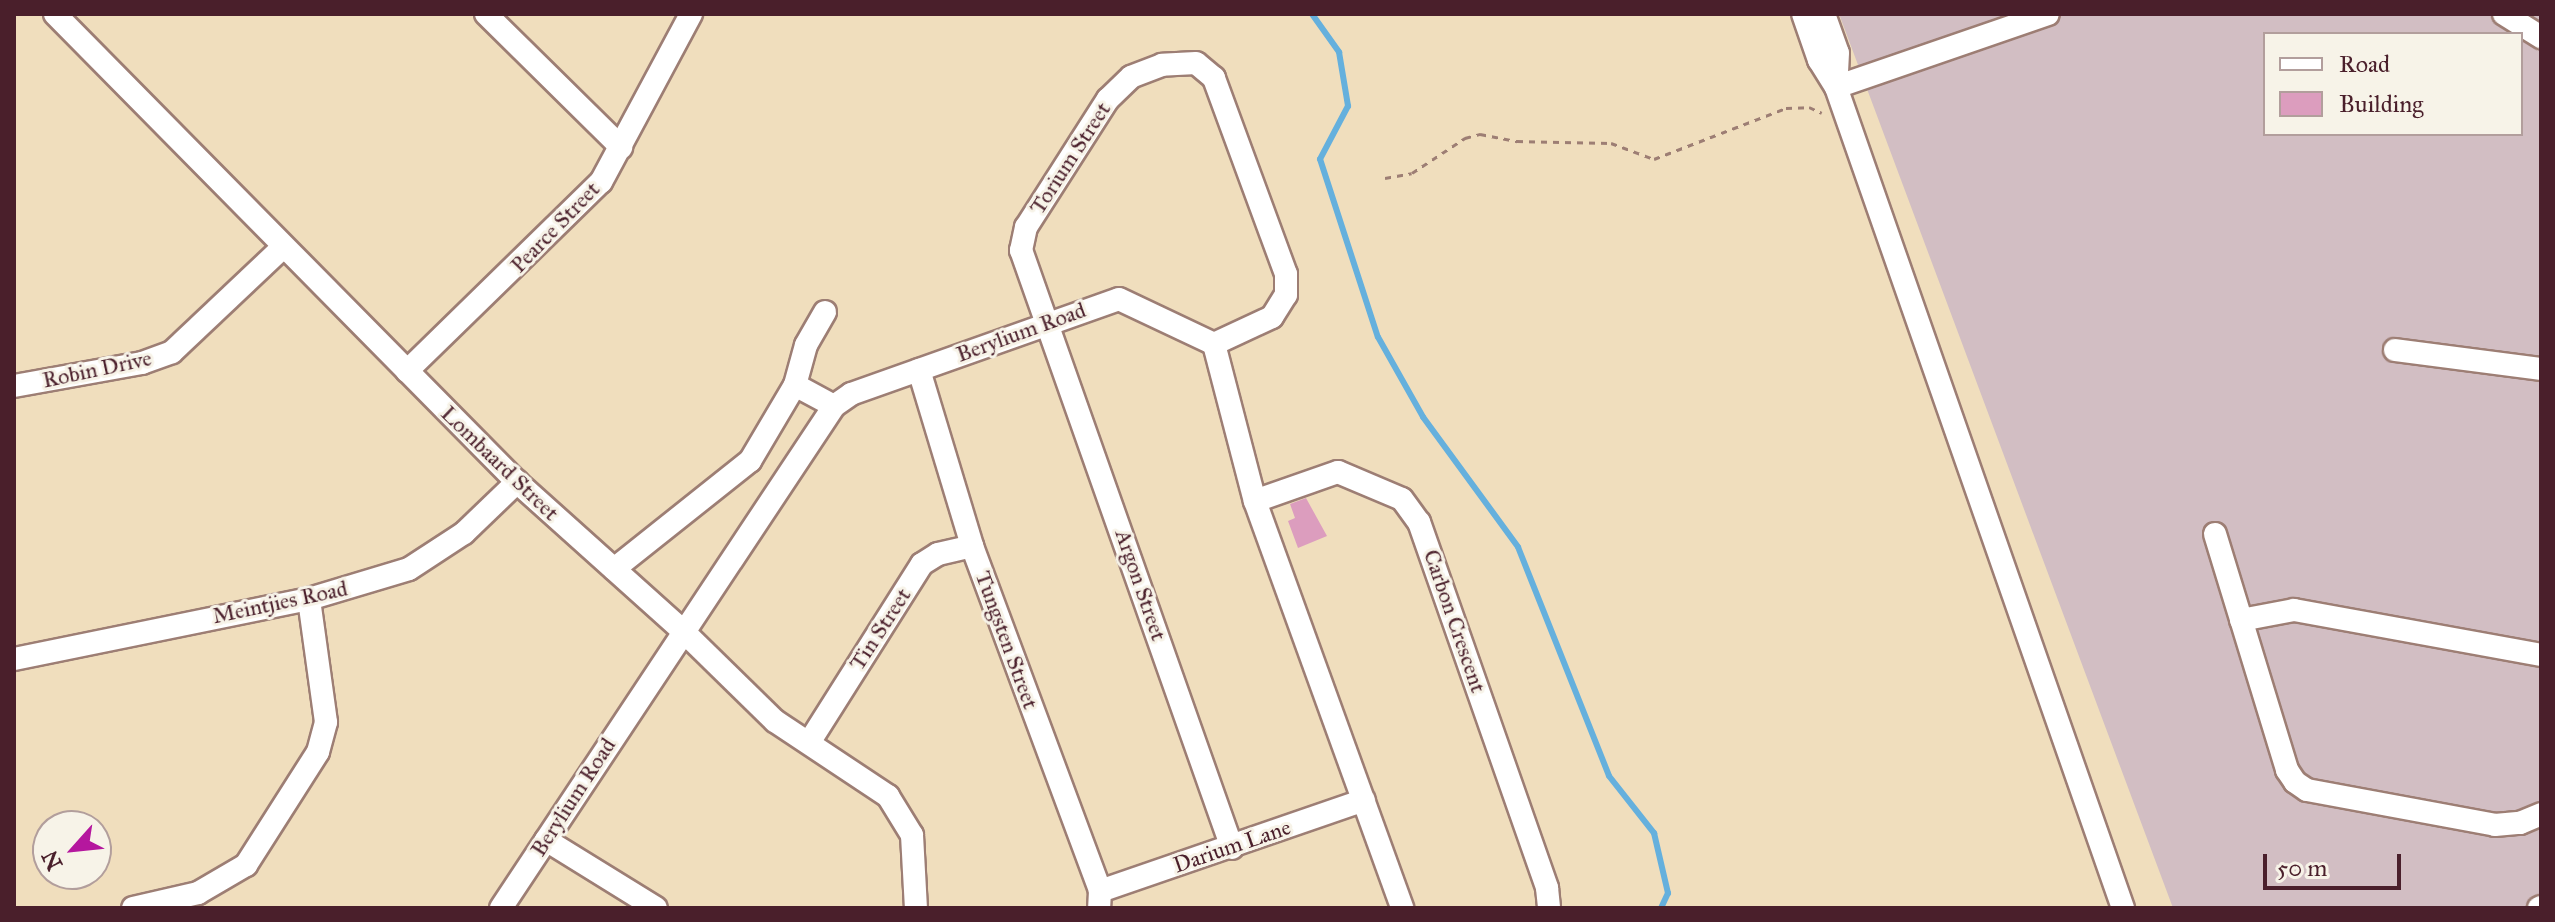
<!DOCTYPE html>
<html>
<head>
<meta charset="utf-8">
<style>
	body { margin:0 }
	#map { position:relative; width:2555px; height:922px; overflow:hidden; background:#f0debd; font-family:"IM FELL Great Primer",serif }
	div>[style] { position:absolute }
	.industrial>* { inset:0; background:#d2bec3 }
	.stream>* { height:6px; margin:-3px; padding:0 3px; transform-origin:3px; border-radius:3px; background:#65b0dd }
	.building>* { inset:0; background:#dc9dbe }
	.path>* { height:3px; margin-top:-1.5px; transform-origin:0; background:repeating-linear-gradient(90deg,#9d7e74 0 6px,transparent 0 12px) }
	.roads { filter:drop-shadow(2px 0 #9d7e74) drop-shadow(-2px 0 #9d7e74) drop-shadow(0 2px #9d7e74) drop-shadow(0 -2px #9d7e74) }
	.minor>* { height:22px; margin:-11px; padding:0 11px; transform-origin:11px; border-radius:11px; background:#fff }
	span { translate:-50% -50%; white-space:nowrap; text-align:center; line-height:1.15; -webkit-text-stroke:6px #f7f3e8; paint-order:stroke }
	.street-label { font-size:22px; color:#4a1f2b }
	.frame { position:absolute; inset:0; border:16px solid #4a1f2b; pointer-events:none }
	.legend { position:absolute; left:2263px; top:32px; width:260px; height:104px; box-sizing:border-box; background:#f7f3e8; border:2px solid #b29e9c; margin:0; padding:10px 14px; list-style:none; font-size:24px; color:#4a1f2b }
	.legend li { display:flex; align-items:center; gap:16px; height:40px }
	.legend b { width:40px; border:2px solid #b29e9c }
	.north { position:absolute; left:32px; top:810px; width:80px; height:80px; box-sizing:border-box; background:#f7f3e8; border:2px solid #b29e9c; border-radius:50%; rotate:243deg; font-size:22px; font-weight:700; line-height:32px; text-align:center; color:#4a1f2b }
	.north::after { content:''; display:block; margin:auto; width:28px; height:36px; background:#b5179e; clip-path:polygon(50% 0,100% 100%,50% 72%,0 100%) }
	.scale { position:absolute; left:2263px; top:854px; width:138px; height:36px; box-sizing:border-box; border:4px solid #4a1f2b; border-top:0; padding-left:10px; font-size:24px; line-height:28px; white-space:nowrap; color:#4a1f2b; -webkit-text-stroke:6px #f7f3e8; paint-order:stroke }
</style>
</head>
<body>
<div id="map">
	<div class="industrial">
		<i style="clip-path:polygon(evenodd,1839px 14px,2541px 14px,2541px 908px,2173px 908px,1839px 14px,2265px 34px,2521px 34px,2521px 134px,2265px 134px,2265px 34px)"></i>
	</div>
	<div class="stream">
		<i style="left:1312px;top:14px;width:47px;rotate:54.6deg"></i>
		<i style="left:1339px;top:52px;width:55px;rotate:80.5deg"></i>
		<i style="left:1348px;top:106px;width:60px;rotate:117.8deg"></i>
		<i style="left:1320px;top:159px;width:187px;rotate:72deg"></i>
		<i style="left:1378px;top:337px;width:92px;rotate:60.6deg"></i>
		<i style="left:1423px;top:417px;width:161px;rotate:53.8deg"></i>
		<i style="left:1518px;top:547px;width:246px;rotate:68.3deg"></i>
		<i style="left:1609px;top:776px;width:73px;rotate:51.7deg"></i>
		<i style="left:1654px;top:833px;width:62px;rotate:76.9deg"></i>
		<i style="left:1668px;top:893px;width:17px;rotate:115deg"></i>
	</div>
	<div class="building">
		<i style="clip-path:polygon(1306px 498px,1327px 536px,1298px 548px,1288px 521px,1295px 518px,1290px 504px)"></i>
	</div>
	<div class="path">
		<i style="left:1385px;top:178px;width:27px;rotate:-10deg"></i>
		<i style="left:1412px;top:173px;width:64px;rotate:-33.4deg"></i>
		<i style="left:1465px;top:138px;width:16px;rotate:-15deg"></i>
		<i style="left:1480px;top:134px;width:38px;rotate:11deg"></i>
		<i style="left:1517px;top:141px;width:94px;rotate:1.2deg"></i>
		<i style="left:1611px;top:143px;width:46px;rotate:20.4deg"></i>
		<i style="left:1654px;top:159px;width:142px;rotate:-21.1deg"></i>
		<i style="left:1786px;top:108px;width:23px;rotate:-2deg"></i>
		<i style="left:1809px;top:107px;width:14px;rotate:25deg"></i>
	</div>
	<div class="roads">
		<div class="minor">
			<i style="left:55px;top:14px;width:658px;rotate:45.37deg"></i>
			<i style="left:517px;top:482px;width:222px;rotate:41.9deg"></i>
			<i style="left:682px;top:630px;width:130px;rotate:44.4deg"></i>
			<i style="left:775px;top:721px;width:136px;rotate:33.6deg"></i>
			<i style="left:888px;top:796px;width:46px;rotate:58.4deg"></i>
			<i style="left:912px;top:835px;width:73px;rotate:86.9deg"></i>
			<i style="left:486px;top:14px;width:190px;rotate:44.6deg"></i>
			<i style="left:1803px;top:14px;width:49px;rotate:70.8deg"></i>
			<i style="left:1819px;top:60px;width:32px;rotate:58deg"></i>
			<i style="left:1836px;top:87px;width:870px;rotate:70.73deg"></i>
			<i style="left:1824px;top:14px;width:41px;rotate:70.3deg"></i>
			<i style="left:1838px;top:53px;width:34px;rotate:93deg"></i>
			<i style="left:2504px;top:14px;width:44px;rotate:31.9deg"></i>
			<i style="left:1836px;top:87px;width:224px;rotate:-19deg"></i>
			<i style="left:1214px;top:344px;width:64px;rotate:-25deg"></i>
			<i style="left:1272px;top:317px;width:26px;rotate:-58deg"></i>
			<i style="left:1286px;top:295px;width:21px;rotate:-90deg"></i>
			<i style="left:1286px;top:274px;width:209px;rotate:-110.2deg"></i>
			<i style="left:1214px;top:78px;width:23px;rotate:-140deg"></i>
			<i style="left:1196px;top:63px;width:34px;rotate:177deg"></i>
			<i style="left:1162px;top:65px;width:33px;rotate:159deg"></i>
			<i style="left:1131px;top:77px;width:32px;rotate:136deg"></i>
			<i style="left:1108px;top:99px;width:152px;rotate:122.6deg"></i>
			<i style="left:1026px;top:227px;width:24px;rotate:102deg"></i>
			<i style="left:1021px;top:250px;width:634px;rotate:70.56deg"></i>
			<i style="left:2395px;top:350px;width:147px;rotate:7.4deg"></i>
			<i style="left:919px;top:370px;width:184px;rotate:73.2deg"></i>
			<i style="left:972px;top:546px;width:368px;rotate:69.6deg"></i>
			<i style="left:1100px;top:891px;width:17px;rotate:93deg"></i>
			<i style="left:407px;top:371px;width:271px;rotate:-44.3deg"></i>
			<i style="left:601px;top:182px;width:191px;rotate:-61.8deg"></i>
			<i style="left:795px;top:385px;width:44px;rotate:28.3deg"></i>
			<i style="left:14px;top:386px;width:130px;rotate:-10.2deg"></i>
			<i style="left:142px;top:363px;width:32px;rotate:-20deg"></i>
			<i style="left:172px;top:352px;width:151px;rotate:-43.4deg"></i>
			<i style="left:1255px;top:501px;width:88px;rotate:-19.3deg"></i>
			<i style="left:1338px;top:472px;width:69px;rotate:22.9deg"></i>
			<i style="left:1402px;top:499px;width:29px;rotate:54deg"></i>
			<i style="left:1419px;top:522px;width:388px;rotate:70.7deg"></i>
			<i style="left:1547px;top:888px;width:20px;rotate:84deg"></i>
			<i style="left:2215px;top:534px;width:247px;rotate:73deg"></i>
			<i style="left:2287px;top:770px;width:14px;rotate:56deg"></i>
			<i style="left:2295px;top:782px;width:14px;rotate:34deg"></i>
			<i style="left:2307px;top:790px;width:191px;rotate:10.5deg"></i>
			<i style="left:2495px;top:825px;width:25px;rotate:-5deg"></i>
			<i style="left:2520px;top:823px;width:23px;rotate:-23deg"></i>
			<i style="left:614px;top:569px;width:174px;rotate:-38.5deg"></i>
			<i style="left:750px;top:461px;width:88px;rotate:-59.4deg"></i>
			<i style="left:795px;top:385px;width:41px;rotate:-74.6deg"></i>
			<i style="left:806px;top:345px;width:38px;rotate:-60deg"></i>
			<i style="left:2241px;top:620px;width:54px;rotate:-10.7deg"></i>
			<i style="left:2294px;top:610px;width:251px;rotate:10.3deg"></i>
			<i style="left:14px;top:659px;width:301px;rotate:-11.5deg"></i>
			<i style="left:309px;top:599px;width:104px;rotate:-16.7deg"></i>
			<i style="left:409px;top:569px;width:66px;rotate:-33.2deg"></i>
			<i style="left:464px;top:533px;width:74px;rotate:-43.9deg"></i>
			<i style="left:810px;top:741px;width:209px;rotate:-57.7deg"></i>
			<i style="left:922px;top:564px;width:19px;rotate:-32deg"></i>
			<i style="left:938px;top:554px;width:35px;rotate:-13deg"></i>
			<i style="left:546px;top:840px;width:129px;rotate:31.7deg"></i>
			<i style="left:1100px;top:891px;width:279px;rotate:-19deg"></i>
			<i style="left:133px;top:908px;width:67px;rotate:-13deg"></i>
			<i style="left:198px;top:893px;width:56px;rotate:-30.3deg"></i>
			<i style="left:246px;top:865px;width:134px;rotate:-57.5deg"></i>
			<i style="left:318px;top:752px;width:31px;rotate:-75deg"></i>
			<i style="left:326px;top:722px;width:124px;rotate:-97.9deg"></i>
			<i style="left:501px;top:908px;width:602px;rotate:-56.44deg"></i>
			<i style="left:834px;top:406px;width:21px;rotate:-35deg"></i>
			<i style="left:851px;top:394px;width:284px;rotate:-19.5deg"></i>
			<i style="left:1119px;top:299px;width:105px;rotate:25.3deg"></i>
			<i style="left:1214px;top:344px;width:162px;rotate:75.4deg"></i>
			<i style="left:1255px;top:501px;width:433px;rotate:70.1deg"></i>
			<i style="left:2539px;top:908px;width:2px;rotate:-27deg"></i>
		</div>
	</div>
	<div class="street-label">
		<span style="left:1070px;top:158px;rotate:-57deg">Torium Street</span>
		<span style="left:555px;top:227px;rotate:-46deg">Pearce Street</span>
		<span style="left:1021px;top:332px;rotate:-20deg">Berylium Road</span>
		<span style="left:97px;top:369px;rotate:-12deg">Robin Drive</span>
		<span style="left:500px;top:463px;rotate:44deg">Lombaard Street</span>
		<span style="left:1141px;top:585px;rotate:71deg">Argon Street</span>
		<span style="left:280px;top:602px;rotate:-12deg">Meintjies Road</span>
		<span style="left:1455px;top:621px;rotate:71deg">Carbon Crescent</span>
		<span style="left:880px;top:629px;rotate:-57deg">Tin Street</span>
		<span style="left:1007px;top:640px;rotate:70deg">Tungsten Street</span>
		<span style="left:573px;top:797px;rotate:-57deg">Berylium Road</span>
		<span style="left:1232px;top:846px;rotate:-19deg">Darium Lane</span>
	</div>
	<div class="frame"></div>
	<ul class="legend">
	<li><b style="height:10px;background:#fff"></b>Road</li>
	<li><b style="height:22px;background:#dc9dbe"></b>Building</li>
	</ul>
	<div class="north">N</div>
	<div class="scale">50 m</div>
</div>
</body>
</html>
